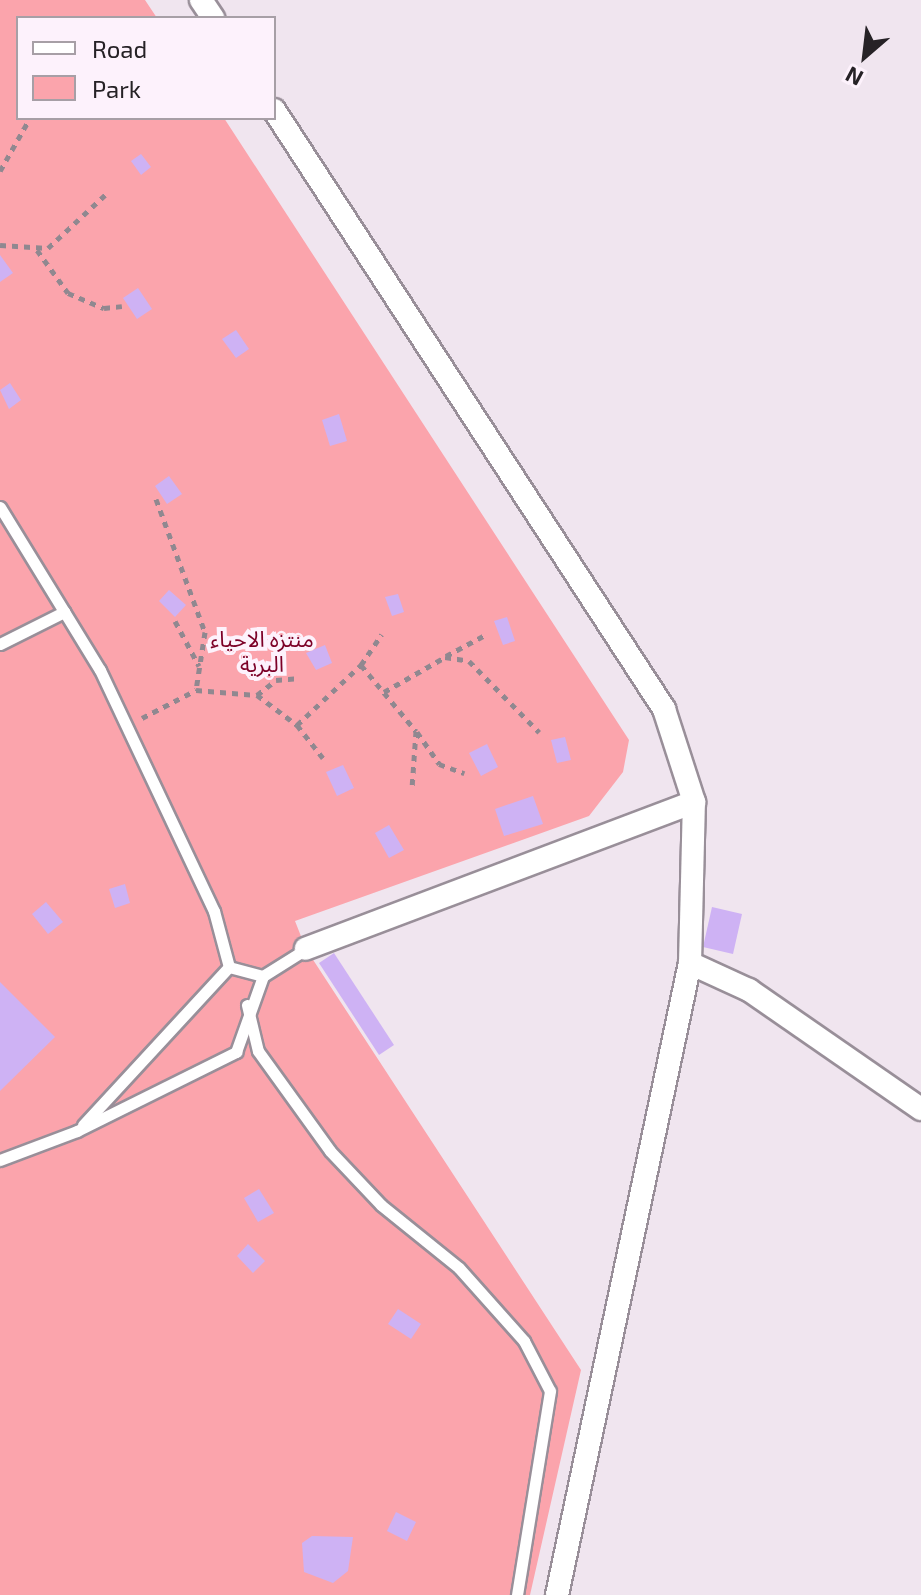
<!DOCTYPE html>
<html>
<head>
<meta charset="utf-8">
<style>
	body { margin:0 }
	#map { position:relative; width:921px; height:1595px; overflow:hidden; background:#f0e5ef; font-family:"Exo 2","Noto Sans Arabic",sans-serif }
	div>[style] { position:absolute }
	.green>* { inset:0; background:#fba4ac }
	.building>* { inset:0; background:#ceb2f4 }
	.path>* { height:5px; margin-top:-2.5px; transform-origin:0; background:repeating-linear-gradient(90deg,#908890 0 6px,transparent 0 12px) }
	.roads { filter:drop-shadow(2px 0 #998f99) drop-shadow(-2px 0 #998f99) drop-shadow(0 2px #998f99) drop-shadow(0 -2px #998f99) }
	.lane>* { height:11px; margin:-5.5px; padding:0 5.5px; transform-origin:5.5px; border-radius:5.5px; background:#fff }
	.street>* { height:22px; margin:-11px; padding:0 11px; transform-origin:11px; border-radius:11px; background:#fff }
	span { translate:-50% -50%; white-space:nowrap; text-align:center; line-height:1.15; -webkit-text-stroke:8px #fdf2fc; paint-order:stroke }
	.park-label { font-size:22px; color:#7c0027 }
	.legend { position:absolute; left:16px; top:16px; width:260px; height:104px; box-sizing:border-box; background:#fdf2fc; border:2px solid #a79fa6; margin:0; padding:10px 14px; list-style:none; font-size:24px; color:#262226 }
	.legend li { display:flex; align-items:center; gap:16px; height:40px }
	.legend b { width:40px; border:2px solid #a79fa6 }
	.north { position:absolute; left:825px; top:16px; width:80px; height:80px; -webkit-text-stroke:6px #fdf2fc; paint-order:stroke; rotate:208deg; font-size:22px; font-weight:700; line-height:32px; text-align:center; color:#262226 }
	.north::after { content:''; display:block; margin:auto; width:28px; height:36px; background:#262226; clip-path:polygon(50% 0,100% 100%,50% 72%,0 100%) }
</style>
</head>
<body>
<div id="map">
	<div class="green">
		<i style="clip-path:polygon(0 0,145px 0,157px 18px,18px 18px,18px 118px,224px 118px,629px 740px,623px 772px,589px 816px,295px 921px,306px 949px,581px 1370px,530px 1595px,0 1595px)"></i>
	</div>
	<div class="building">
		<i style="clip-path:polygon(141px 154px,151px 167px,141px 175px,131px 161px)"></i>
		<i style="clip-path:polygon(0 255px,13px 273px,0 282px)"></i>
		<i style="clip-path:polygon(138px 288px,152px 309px,137px 319px,123px 298px)"></i>
		<i style="clip-path:polygon(236px 330px,249px 349px,236px 358px,222px 339px)"></i>
		<i style="clip-path:polygon(10px 383px,21px 400px,9px 409px,0 390px)"></i>
		<i style="clip-path:polygon(339px 414px,347px 441px,330px 446px,322px 420px)"></i>
		<i style="clip-path:polygon(169px 476px,182px 494px,167px 504px,155px 486px)"></i>
		<i style="clip-path:polygon(169px 590px,186px 605px,175px 617px,159px 601px)"></i>
		<i style="clip-path:polygon(398px 594px,404px 612px,392px 616px,385px 597px)"></i>
		<i style="clip-path:polygon(507px 617px,515px 641px,503px 645px,494px 621px)"></i>
		<i style="clip-path:polygon(325px 645px,332px 663px,316px 670px,306px 653px)"></i>
		<i style="clip-path:polygon(565px 737px,571px 760px,557px 763px,551px 740px)"></i>
		<i style="clip-path:polygon(487px 744px,498px 767px,481px 776px,469px 753px)"></i>
		<i style="clip-path:polygon(343px 765px,354px 788px,337px 796px,326px 772px)"></i>
		<i style="clip-path:polygon(533px 796px,543px 824px,504px 836px,495px 809px)"></i>
		<i style="clip-path:polygon(389px 825px,404px 850px,389px 858px,375px 833px)"></i>
		<i style="clip-path:polygon(125px 884px,130px 903px,115px 908px,109px 889px)"></i>
		<i style="clip-path:polygon(46px 902px,63px 922px,48px 934px,32px 914px)"></i>
		<i style="clip-path:polygon(712px 907px,742px 914px,733px 954px,703px 947px)"></i>
		<i style="clip-path:polygon(334px 953px,394px 1045px,379px 1055px,319px 963px)"></i>
		<i style="clip-path:polygon(0 982px,55px 1037px,0 1091px)"></i>
		<i style="clip-path:polygon(259px 1189px,274px 1213px,258px 1222px,244px 1198px)"></i>
		<i style="clip-path:polygon(248px 1244px,265px 1261px,253px 1273px,237px 1256px)"></i>
		<i style="clip-path:polygon(398px 1309px,421px 1324px,411px 1339px,388px 1324px)"></i>
		<i style="clip-path:polygon(396px 1512px,416px 1522px,407px 1541px,387px 1531px)"></i>
		<i style="clip-path:polygon(312px 1536px,353px 1537px,348px 1571px,333px 1583px,304px 1572px,302px 1543px)"></i>
	</div>
	<div class="path">
		<i style="left:0;top:171px;width:61px;rotate:-60.5deg"></i>
		<i style="left:0;top:245px;width:48px;rotate:3.6deg"></i>
		<i style="left:48px;top:248px;width:78px;rotate:-42.9deg"></i>
		<i style="left:37px;top:250px;width:53px;rotate:54.2deg"></i>
		<i style="left:68px;top:293px;width:39px;rotate:23deg"></i>
		<i style="left:104px;top:308px;width:18px;rotate:-6deg"></i>
		<i style="left:156px;top:499px;width:142px;rotate:69.8deg"></i>
		<i style="left:205px;top:632px;width:59px;rotate:98.8deg"></i>
		<i style="left:175px;top:621px;width:51px;rotate:61.9deg"></i>
		<i style="left:446px;top:656px;width:47px;rotate:-28.2deg"></i>
		<i style="left:361px;top:665px;width:86px;rotate:50.2deg"></i>
		<i style="left:416px;top:731px;width:57px;rotate:94deg"></i>
		<i style="left:384px;top:692px;width:70px;rotate:-29.8deg"></i>
		<i style="left:445px;top:657px;width:24px;rotate:9deg"></i>
		<i style="left:469px;top:661px;width:100px;rotate:45.4deg"></i>
		<i style="left:257px;top:695px;width:24px;rotate:-38deg"></i>
		<i style="left:276px;top:680px;width:21px;rotate:-5deg"></i>
		<i style="left:142px;top:718px;width:61px;rotate:-27.4deg"></i>
		<i style="left:196px;top:690px;width:61px;rotate:4.7deg"></i>
		<i style="left:257px;top:695px;width:50px;rotate:36.9deg"></i>
		<i style="left:297px;top:725px;width:42px;rotate:51.8deg"></i>
		<i style="left:297px;top:725px;width:88px;rotate:-43.2deg"></i>
		<i style="left:361px;top:665px;width:37px;rotate:-56deg"></i>
		<i style="left:417px;top:732px;width:39px;rotate:55deg"></i>
		<i style="left:439px;top:764px;width:27px;rotate:20deg"></i>
	</div>
	<div class="roads">
		<div class="lane">
			<i style="left:0;top:507px;width:191px;rotate:58.5deg"></i>
			<i style="left:100px;top:670px;width:267px;rotate:64.7deg"></i>
			<i style="left:214px;top:911px;width:58px;rotate:75deg"></i>
			<i style="left:229px;top:967px;width:35px;rotate:15deg"></i>
			<i style="left:0;top:644px;width:72px;rotate:-26.6deg"></i>
			<i style="left:247px;top:1005px;width:47px;rotate:76.6deg"></i>
			<i style="left:258px;top:1051px;width:123px;rotate:54.2deg"></i>
			<i style="left:330px;top:1151px;width:74px;rotate:46.6deg"></i>
			<i style="left:381px;top:1205px;width:100px;rotate:38.9deg"></i>
			<i style="left:459px;top:1268px;width:98px;rotate:48.3deg"></i>
			<i style="left:524px;top:1341px;width:56px;rotate:62.5deg"></i>
			<i style="left:550px;top:1391px;width:207px;rotate:99.2deg"></i>
			<i style="left:83px;top:1125px;width:215px;rotate:-47.3deg"></i>
			<i style="left:0;top:1160px;width:82px;rotate:-20.6deg"></i>
			<i style="left:77px;top:1131px;width:178px;rotate:-26.4deg"></i>
			<i style="left:236px;top:1052px;width:81px;rotate:-70.4deg"></i>
			<i style="left:263px;top:976px;width:51px;rotate:-32.1deg"></i>
		</div>
		<div class="street">
			<i style="left:201px;top:0;width:22px;rotate:56deg"></i>
			<i style="left:274px;top:110px;width:715px;rotate:56.93deg"></i>
			<i style="left:664px;top:709px;width:98px;rotate:72.1deg"></i>
			<i style="left:694px;top:802px;width:415px;rotate:159.3deg"></i>
			<i style="left:690px;top:963px;width:65px;rotate:24.6deg"></i>
			<i style="left:749px;top:990px;width:209px;rotate:34.7deg"></i>
			<i style="left:557px;top:1595px;width:646px;rotate:-78.12deg"></i>
			<i style="left:690px;top:963px;width:161px;rotate:-88.6deg"></i>
		</div>
	</div>
	<div class="park-label">
		<span style="left:262px;top:651px">منتزه الاحياء<br>البرية</span>
	</div>
	<ul class="legend">
	<li><b style="height:10px;background:#fff"></b>Road</li>
	<li><b style="height:22px;background:#fba4ac"></b>Park</li>
	</ul>
	<div class="north">N</div>
</div>
</body>
</html>
